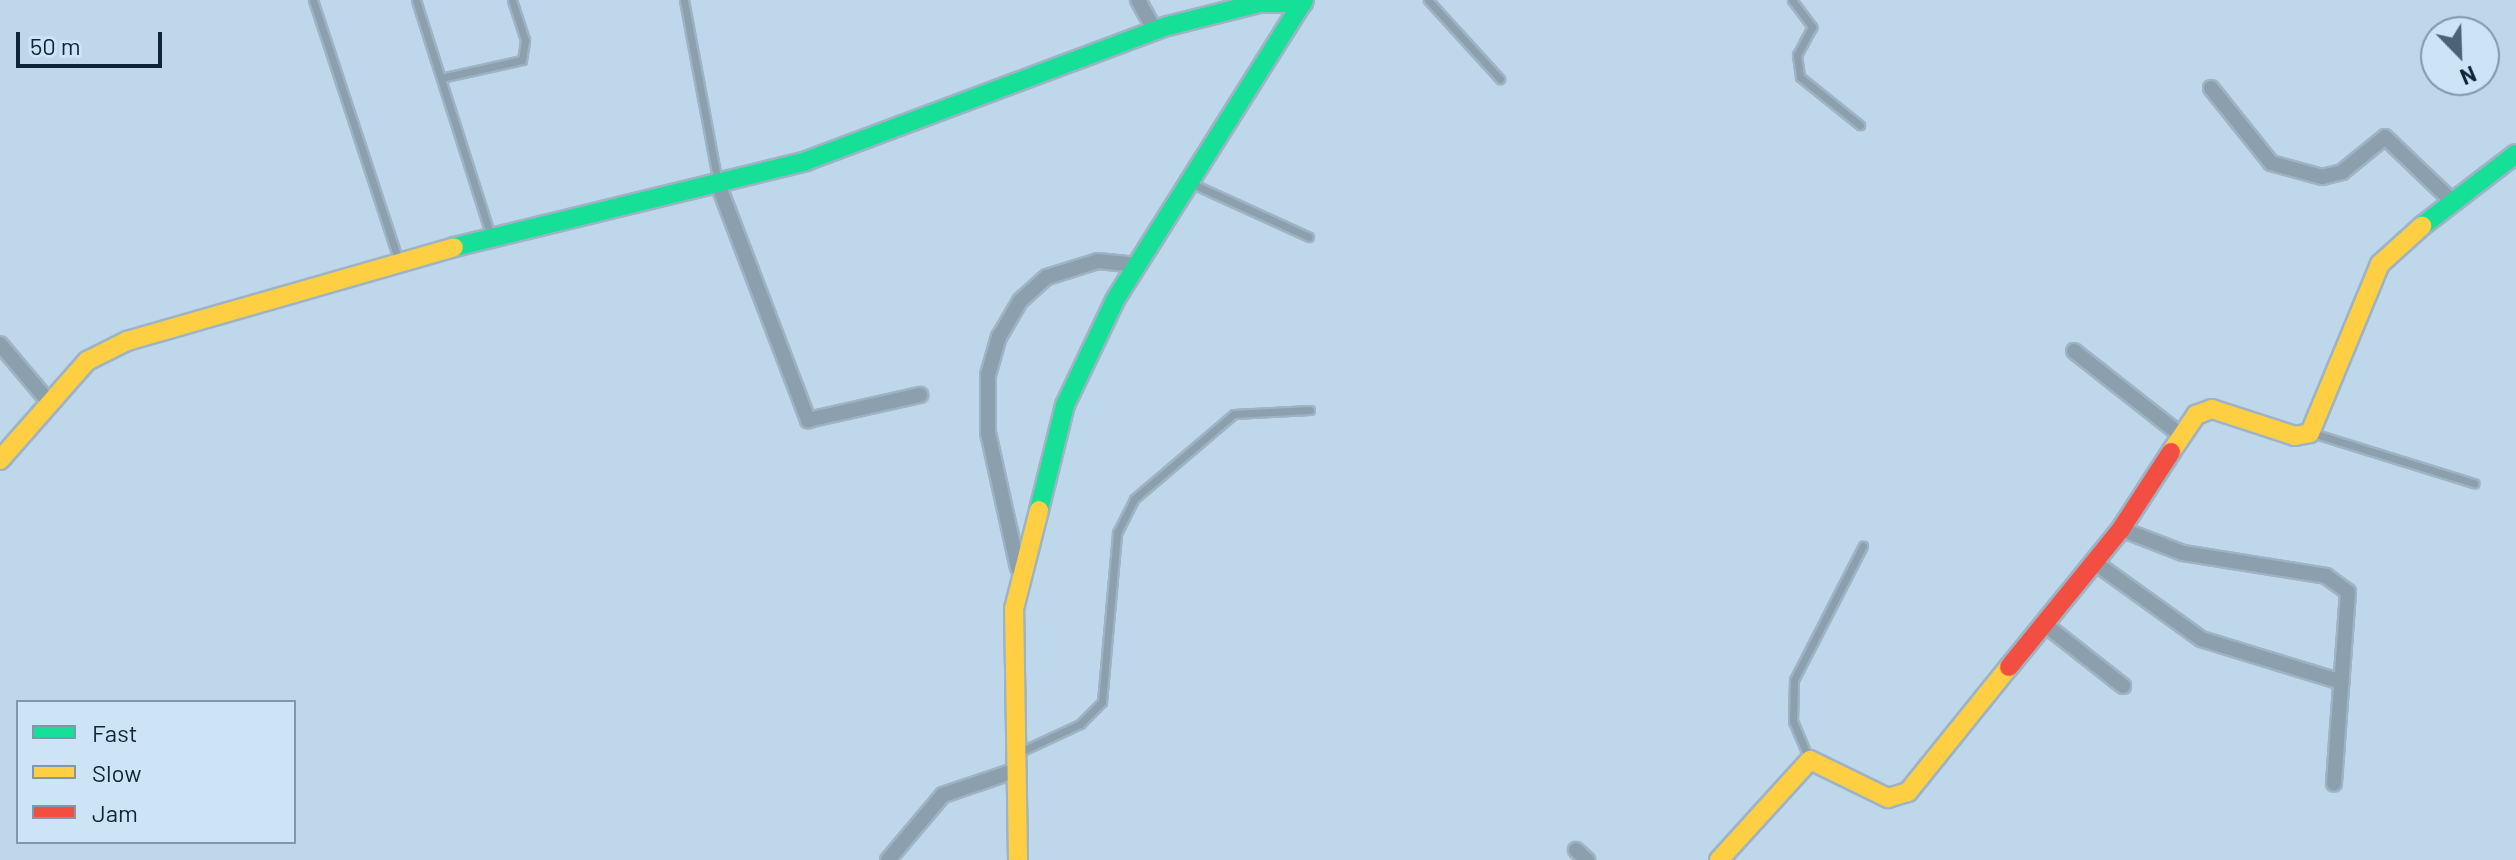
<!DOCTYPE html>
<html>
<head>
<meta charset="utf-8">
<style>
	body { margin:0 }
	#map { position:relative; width:2516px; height:860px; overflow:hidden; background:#bed7eb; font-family:Barlow,sans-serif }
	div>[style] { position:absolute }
	.roads { filter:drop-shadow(2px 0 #9eb3c4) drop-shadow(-2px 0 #9eb3c4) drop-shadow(0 2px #9eb3c4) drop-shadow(0 -2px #9eb3c4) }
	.lane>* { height:7px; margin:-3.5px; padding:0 3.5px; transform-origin:3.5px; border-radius:3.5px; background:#8c9fad }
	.street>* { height:14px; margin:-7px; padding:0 7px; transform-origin:7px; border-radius:7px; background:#8c9fad }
	.fast>* { height:18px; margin:-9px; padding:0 9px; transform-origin:9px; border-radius:9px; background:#16e098 }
	.slow>* { height:18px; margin:-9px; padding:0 9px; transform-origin:9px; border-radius:9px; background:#ffcf43 }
	.jam>* { height:18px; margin:-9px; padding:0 9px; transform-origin:9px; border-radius:9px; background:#f24e42 }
	span { translate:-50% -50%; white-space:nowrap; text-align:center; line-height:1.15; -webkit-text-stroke:7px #cde4f6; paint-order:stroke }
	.legend { position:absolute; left:16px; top:700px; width:280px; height:144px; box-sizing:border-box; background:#cde4f6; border:2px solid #8098a9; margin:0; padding:10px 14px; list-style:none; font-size:24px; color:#0d2536 }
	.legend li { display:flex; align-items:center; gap:16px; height:40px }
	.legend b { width:40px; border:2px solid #8098a9 }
	.north { position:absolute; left:2420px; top:16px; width:80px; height:80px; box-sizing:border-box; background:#cde4f6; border:2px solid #8098a9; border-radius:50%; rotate:157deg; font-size:22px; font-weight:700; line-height:32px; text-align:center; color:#0d2536 }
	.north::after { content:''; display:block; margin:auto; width:28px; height:36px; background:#4b6375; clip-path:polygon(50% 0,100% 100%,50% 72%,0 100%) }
	.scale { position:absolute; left:16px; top:32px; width:146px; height:36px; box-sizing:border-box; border:4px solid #0d2536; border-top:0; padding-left:10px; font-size:24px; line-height:28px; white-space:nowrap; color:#0d2536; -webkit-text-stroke:6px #cde4f6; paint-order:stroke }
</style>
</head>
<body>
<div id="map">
	<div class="roads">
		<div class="lane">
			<i style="left:313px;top:0;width:272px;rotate:71.8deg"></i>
			<i style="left:416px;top:0;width:248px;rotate:72.4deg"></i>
			<i style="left:684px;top:0;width:181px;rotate:79.5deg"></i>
			<i style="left:1428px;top:0;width:107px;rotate:47.7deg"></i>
			<i style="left:1792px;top:0;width:34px;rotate:53deg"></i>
			<i style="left:1812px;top:27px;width:32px;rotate:118deg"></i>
			<i style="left:1797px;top:55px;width:22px;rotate:82deg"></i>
			<i style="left:1800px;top:77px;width:77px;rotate:38.7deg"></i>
			<i style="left:441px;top:78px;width:83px;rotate:-12.5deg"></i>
			<i style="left:522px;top:60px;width:20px;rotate:-81deg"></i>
			<i style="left:525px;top:40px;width:42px;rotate:-108deg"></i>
			<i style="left:1195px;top:185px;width:125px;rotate:24.5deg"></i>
			<i style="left:2312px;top:433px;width:170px;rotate:17.2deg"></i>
			<i style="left:1024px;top:750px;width:62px;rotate:-24.9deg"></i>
			<i style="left:1080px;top:724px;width:31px;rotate:-45deg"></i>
			<i style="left:1102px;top:702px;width:170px;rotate:-84.9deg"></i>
			<i style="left:1117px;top:533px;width:38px;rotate:-63deg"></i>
			<i style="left:1134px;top:499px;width:131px;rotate:-40.4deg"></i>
			<i style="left:1234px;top:414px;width:76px;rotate:-3deg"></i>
			<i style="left:1809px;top:759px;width:41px;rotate:-112.8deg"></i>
			<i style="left:1793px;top:721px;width:41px;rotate:-88.6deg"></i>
			<i style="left:1794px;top:680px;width:151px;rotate:-62.8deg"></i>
		</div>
		<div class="street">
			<i style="left:1138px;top:0;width:35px;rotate:61deg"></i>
			<i style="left:2211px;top:88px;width:96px;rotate:51.3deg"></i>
			<i style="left:2271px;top:163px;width:53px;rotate:15.4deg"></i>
			<i style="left:2322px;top:177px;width:21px;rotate:-14deg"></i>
			<i style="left:2342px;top:172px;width:55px;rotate:-39.1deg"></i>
			<i style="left:2385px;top:137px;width:91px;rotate:43.7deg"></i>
			<i style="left:718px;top:184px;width:253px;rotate:69.1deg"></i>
			<i style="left:808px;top:420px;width:115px;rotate:-12.6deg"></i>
			<i style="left:0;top:344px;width:75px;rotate:49.9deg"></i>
			<i style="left:2074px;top:351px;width:137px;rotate:38.2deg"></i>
			<i style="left:2121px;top:529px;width:66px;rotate:21.2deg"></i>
			<i style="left:2183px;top:553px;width:145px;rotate:9.1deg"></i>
			<i style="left:2326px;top:576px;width:27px;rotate:36deg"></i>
			<i style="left:2348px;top:592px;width:192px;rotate:94.2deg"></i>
			<i style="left:2094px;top:562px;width:132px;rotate:35.7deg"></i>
			<i style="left:2201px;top:639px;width:147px;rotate:17deg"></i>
			<i style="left:1018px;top:568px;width:138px;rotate:-102.5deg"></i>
			<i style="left:988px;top:433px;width:58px;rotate:-90deg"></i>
			<i style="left:988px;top:375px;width:40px;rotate:-74deg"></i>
			<i style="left:999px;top:337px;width:42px;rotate:-59.7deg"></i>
			<i style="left:1020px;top:301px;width:36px;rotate:-42deg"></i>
			<i style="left:1047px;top:277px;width:53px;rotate:-17.4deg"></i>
			<i style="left:1098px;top:261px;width:39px;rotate:6deg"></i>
			<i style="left:2043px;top:623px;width:102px;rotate:38.2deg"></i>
			<i style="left:1576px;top:850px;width:15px;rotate:42deg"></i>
			<i style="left:888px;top:860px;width:85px;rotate:-49.8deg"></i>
			<i style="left:943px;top:795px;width:72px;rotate:-18.7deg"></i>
		</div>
		<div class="fast">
			<i style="left:2422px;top:226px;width:118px;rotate:-37.5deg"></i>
			<i style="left:454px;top:247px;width:362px;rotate:-13.7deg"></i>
			<i style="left:806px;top:161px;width:386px;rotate:-20.5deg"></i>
			<i style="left:1168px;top:26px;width:94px;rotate:-14.2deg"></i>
			<i style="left:1259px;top:3px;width:44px"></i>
			<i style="left:1039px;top:510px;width:108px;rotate:-76.1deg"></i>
			<i style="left:1065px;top:405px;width:116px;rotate:-64.5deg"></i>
			<i style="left:1115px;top:300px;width:355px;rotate:-57.8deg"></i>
		</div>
		<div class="slow">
			<i style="left:2171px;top:452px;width:45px;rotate:-56deg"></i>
			<i style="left:2196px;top:415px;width:17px;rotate:-21deg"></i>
			<i style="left:2212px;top:409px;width:87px;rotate:18deg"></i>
			<i style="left:2295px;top:436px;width:15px;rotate:-11deg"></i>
			<i style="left:2310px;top:433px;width:183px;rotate:-67.5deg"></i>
			<i style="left:2380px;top:264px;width:57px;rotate:-42.1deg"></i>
			<i style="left:0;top:460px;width:132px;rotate:-48.7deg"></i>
			<i style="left:87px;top:361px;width:45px;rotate:-26.6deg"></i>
			<i style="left:127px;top:341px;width:340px;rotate:-16deg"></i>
			<i style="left:1018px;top:860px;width:251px;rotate:-90.9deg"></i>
			<i style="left:1014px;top:609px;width:102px;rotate:-75.8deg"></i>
			<i style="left:1719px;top:860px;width:135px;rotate:-47.7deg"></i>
			<i style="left:1810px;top:760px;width:87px;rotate:26deg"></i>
			<i style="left:1888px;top:798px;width:21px;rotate:-17deg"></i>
			<i style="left:1908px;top:792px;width:161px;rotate:-51.1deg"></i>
		</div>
		<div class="jam">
			<i style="left:2009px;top:667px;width:178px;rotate:-50.9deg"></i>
			<i style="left:2121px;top:529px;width:92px;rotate:-57deg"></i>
		</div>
	</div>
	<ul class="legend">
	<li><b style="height:10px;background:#16e098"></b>Fast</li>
	<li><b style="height:10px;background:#ffcf43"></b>Slow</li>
	<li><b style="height:10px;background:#f24e42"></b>Jam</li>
	</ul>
	<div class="north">N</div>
	<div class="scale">50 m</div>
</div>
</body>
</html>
